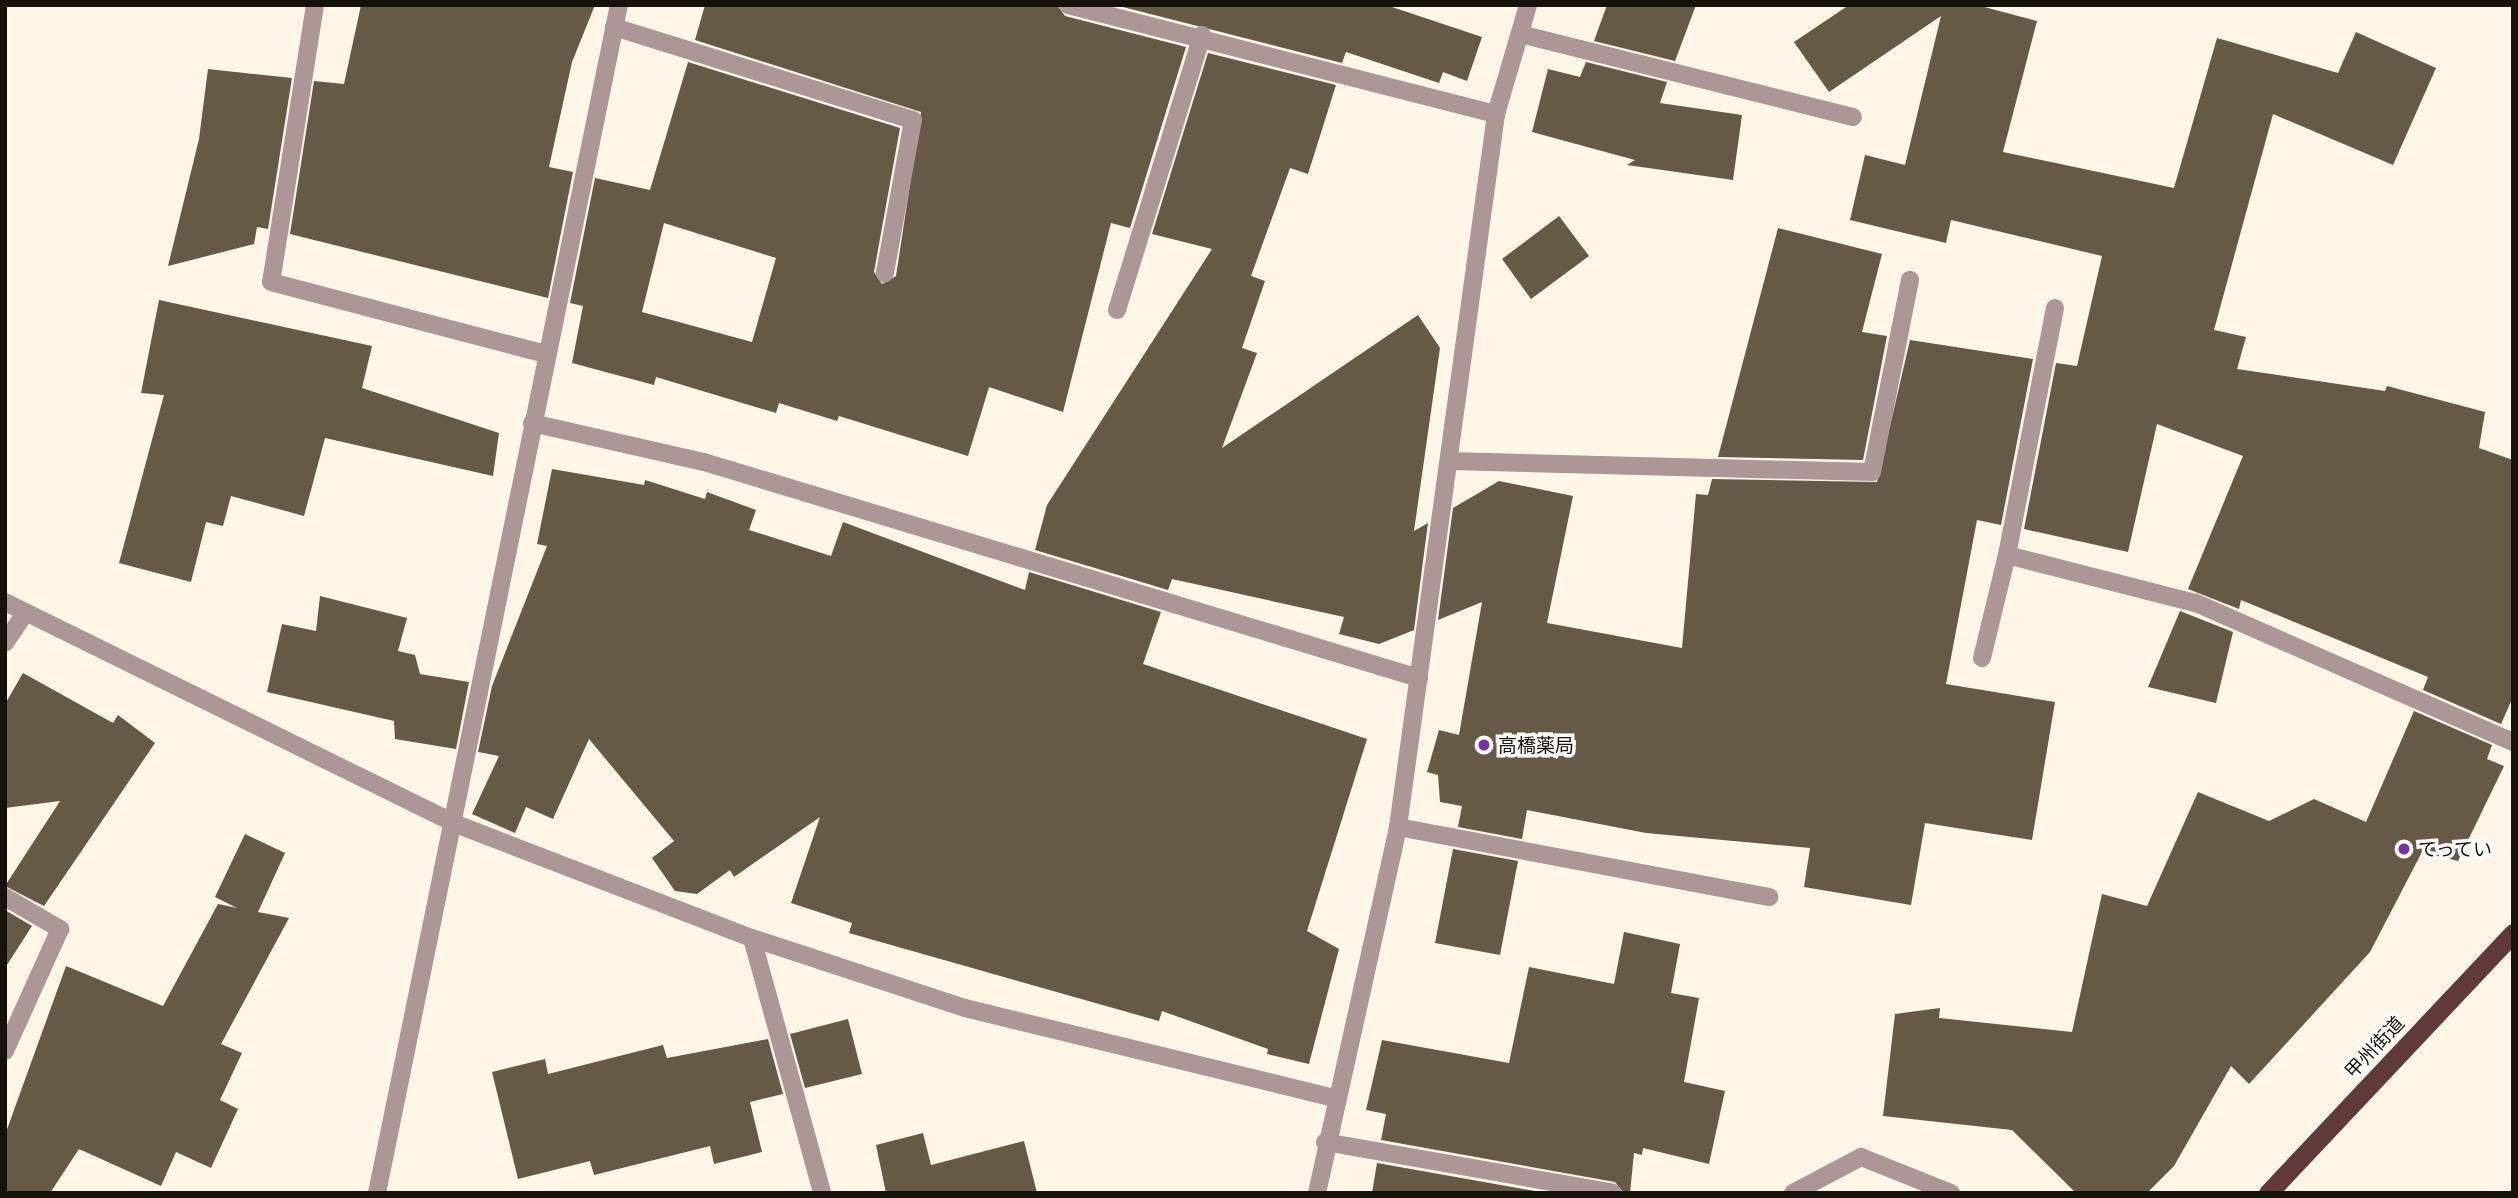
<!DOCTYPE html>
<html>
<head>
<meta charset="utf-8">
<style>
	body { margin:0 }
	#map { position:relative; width:2518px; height:1198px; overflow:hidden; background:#fff6e8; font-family:Barlow,"Noto Sans JP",sans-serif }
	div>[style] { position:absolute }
	.building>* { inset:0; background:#665946 }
	.service>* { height:18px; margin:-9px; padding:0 9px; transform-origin:9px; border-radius:9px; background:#ac9696 }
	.minor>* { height:18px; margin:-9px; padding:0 9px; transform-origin:9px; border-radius:9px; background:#ac9696 }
	.trunk>* { height:19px; margin:-9.5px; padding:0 9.5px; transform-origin:9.5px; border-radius:9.5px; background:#603a3b }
	.dots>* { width:19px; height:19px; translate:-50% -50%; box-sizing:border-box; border:4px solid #fff; border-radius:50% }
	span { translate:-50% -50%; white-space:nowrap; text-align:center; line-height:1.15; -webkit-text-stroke:7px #fff; paint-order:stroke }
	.poi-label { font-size:19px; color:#161109 }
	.left { translate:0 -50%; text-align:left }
	.street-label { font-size:19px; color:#161109 }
	.frame { position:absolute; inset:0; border:7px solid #161109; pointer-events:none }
</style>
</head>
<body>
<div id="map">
	<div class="building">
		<i style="clip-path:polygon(361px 5px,595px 5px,572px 62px,549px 167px,573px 172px,548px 298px,290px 234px,314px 81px,344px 84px)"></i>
		<i style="clip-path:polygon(evenodd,705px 5px,1057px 5px,1065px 16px,1186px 47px,1130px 228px,1111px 223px,1063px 412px,989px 387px,968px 456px,839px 416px,837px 421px,779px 403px,776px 413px,656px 377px,654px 385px,572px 363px,583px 306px,570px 303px,595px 178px,650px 190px,688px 62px,900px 128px,874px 272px,882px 284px,896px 276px,921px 112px,695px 40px,705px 5px,664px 223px,776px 258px,752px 342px,642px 312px,664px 223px)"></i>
		<i style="clip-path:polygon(1115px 5px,1386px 5px,1482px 37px,1467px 81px,1443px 72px,1439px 83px,1346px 52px,1342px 63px)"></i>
		<i style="clip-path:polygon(1607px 5px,1696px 5px,1675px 61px,1594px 41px)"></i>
		<i style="clip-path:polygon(1849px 5px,1977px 5px,2037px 21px,2003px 152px,2174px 188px,2217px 38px,2338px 73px,2356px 32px,2436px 68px,2393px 165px,2273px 114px,2214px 330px,2246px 337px,2237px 369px,2385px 391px,2387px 386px,2485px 412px,2479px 448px,2513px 460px,2513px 697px,2501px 724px,2423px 690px,2428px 677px,2241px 600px,2239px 609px,2188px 589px,2243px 456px,2157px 424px,2128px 552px,2024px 529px,2056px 363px,2077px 366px,2102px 256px,1951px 220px,1946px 243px,1850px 220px,1865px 155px,1905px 165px,1941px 16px,1829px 92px,1794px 42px)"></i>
		<i style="clip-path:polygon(1208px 53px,1336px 85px,1308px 174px,1290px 168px,1251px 276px,1265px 281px,1242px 348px,1257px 353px,1222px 448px,1418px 315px,1440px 348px,1414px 531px,1428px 523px,1414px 630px,1379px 644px,1339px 634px,1344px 617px,1172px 579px,1168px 590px,1035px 550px,1047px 505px,1212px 249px,1152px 234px)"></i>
		<i style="clip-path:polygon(1586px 62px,1667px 82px,1660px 103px,1742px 115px,1733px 180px,1627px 165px,1635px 160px,1532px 132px,1548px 69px,1580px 77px)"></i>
		<i style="clip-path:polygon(208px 69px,292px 78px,268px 229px,257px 227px,254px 244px,168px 266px,199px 139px)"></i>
		<i style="clip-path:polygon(1559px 216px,1589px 256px,1531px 299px,1502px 259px)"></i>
		<i style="clip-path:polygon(1778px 228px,1882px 254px,1862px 332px,1887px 336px,1863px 460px,1718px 457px)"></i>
		<i style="clip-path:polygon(159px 300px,372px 346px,362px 388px,499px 433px,493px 476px,325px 438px,304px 516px,231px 496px,223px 526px,206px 522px,191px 582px,119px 563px,164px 395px,141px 393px)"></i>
		<i style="clip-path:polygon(1910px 340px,2033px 359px,2001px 525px,1977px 520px,1946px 684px,2055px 702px,2032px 840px,1925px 823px,1911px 905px,1804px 887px,1810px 848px,1646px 833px,1527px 810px,1522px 839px,1458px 827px,1462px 806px,1440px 802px,1438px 775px,1427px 772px,1439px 730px,1459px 735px,1482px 602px,1438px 620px,1453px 508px,1499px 481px,1573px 496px,1547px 623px,1682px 648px,1696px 494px,1708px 495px,1712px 479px,1877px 482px)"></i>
		<i style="clip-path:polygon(552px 469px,644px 485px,645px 480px,705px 499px,707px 492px,756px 510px,749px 530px,831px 556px,843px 522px,1025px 590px,1029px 572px,1161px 612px,1143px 664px,1367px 739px,1307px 931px,1339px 949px,1309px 1064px,1267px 1054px,1268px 1049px,1162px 1011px,1159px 1021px,849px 933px,852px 923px,791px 903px,820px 817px,734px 877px,730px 870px,697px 894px,675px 891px,652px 858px,674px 841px,589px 739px,553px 819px,526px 807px,515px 833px,472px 814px,499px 756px,478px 752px,492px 686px,547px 546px,537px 544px)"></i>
		<i style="clip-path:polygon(320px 596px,407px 618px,398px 651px,415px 655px,420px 674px,469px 682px,456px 749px,395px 739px,394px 721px,267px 692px,282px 624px,316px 631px)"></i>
		<i style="clip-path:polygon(2180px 611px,2233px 632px,2216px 703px,2148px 687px)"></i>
		<i style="clip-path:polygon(23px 673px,113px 723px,118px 715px,155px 743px,44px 906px,5px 886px,60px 801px,5px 808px,5px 704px)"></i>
		<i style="clip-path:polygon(2414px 711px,2492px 745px,2487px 759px,2504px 766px,2458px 861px,2422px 852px,2370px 952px,2249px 1084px,2231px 1066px,2174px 1166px,2147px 1193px,2076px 1193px,2012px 1130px,1883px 1116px,1895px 1014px,1940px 1008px,1939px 1018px,2072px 1032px,2102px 894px,2147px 906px,2198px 792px,2269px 821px,2314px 799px,2366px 822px)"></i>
		<i style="clip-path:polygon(245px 834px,285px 853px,258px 912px,289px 918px,221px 1044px,242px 1053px,220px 1100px,238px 1109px,211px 1168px,176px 1152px,161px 1186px,79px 1149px,50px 1193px,5px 1193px,5px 1135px,66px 966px,163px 1006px,218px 904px,237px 908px,215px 897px)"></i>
		<i style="clip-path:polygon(1453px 849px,1518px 861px,1500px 955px,1435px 943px)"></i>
		<i style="clip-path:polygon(5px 910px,32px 926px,5px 968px)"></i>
		<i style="clip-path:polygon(1624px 932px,1680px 944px,1671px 993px,1699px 998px,1684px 1082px,1725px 1091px,1709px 1164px,1643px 1148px,1642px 1155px,1634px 1153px,1630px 1193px,1624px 1193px,1615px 1182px,1381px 1140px,1386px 1114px,1366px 1110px,1382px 1040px,1509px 1063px,1529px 967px,1614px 984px)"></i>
		<i style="clip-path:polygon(848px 1019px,862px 1074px,805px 1088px,790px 1034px)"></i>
		<i style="clip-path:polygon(768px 1039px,783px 1094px,750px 1102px,762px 1152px,714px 1164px,710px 1146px,594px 1175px,590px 1161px,518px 1179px,492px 1072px,545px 1059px,548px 1074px,663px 1045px,667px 1058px)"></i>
		<i style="clip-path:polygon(923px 1133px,931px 1165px,1024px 1141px,1037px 1193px,886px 1193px,876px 1145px)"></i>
		<i style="clip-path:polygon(1377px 1163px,1546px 1193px,1372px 1193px)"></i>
	</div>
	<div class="service">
		<i style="left:315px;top:5px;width:280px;rotate:99deg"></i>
		<i style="left:271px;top:282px;width:283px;rotate:14.7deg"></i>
		<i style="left:1068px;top:5px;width:442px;rotate:14.3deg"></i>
		<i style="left:614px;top:27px;width:313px;rotate:17.3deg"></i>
		<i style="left:913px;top:120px;width:156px;rotate:100.4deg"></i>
		<i style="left:1520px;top:34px;width:343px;rotate:14deg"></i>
		<i style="left:2055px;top:308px;width:252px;rotate:101deg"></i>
		<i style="left:2007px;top:555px;width:195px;rotate:14.3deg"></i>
		<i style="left:2196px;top:603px;width:346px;rotate:23.7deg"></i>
		<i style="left:1117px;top:310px;width:288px;rotate:-72.8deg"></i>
		<i style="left:1449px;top:461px;width:423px;rotate:1.5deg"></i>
		<i style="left:1872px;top:472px;width:196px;rotate:-78.8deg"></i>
		<i style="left:5px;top:643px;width:36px;rotate:-56deg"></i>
		<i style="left:1982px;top:658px;width:106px;rotate:-76.4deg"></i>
		<i style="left:1398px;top:827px;width:378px;rotate:10.7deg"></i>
		<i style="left:5px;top:897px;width:64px;rotate:30.2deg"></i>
		<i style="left:60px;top:929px;width:134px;rotate:114.3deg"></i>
		<i style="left:752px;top:938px;width:264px;rotate:74.6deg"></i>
		<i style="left:1325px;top:1142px;width:292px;rotate:10deg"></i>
		<i style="left:1793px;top:1193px;width:77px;rotate:-27.9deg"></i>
		<i style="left:1861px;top:1157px;width:97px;rotate:21.8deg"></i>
	</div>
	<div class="minor">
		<i style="left:532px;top:423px;width:176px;rotate:12.8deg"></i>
		<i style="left:704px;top:462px;width:747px;rotate:16.81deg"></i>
		<i style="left:5px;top:602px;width:503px;rotate:26.21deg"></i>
		<i style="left:456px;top:824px;width:317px;rotate:21.1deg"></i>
		<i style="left:752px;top:938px;width:224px;rotate:18.2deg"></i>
		<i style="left:965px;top:1008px;width:381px;rotate:13.7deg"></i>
		<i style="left:377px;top:1193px;width:1212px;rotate:-78.49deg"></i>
		<i style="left:1317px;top:1193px;width:375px;rotate:-77.5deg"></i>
		<i style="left:1398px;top:827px;width:720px;rotate:-82.17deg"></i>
		<i style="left:1496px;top:114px;width:114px;rotate:-73.6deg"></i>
	</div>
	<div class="trunk">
		<i style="left:2268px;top:1193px;width:357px;rotate:-46.7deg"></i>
	</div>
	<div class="dots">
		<i style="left:1484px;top:745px;background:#7830a2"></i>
		<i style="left:2404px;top:849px;background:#7830a2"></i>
	</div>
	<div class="poi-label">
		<span class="left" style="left:1498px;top:745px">高橋薬局</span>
		<span class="left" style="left:2418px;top:849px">てってい</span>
	</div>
	<div class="street-label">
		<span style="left:2374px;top:1047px;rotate:-47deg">甲州街道</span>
	</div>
	<div class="frame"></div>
</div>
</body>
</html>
